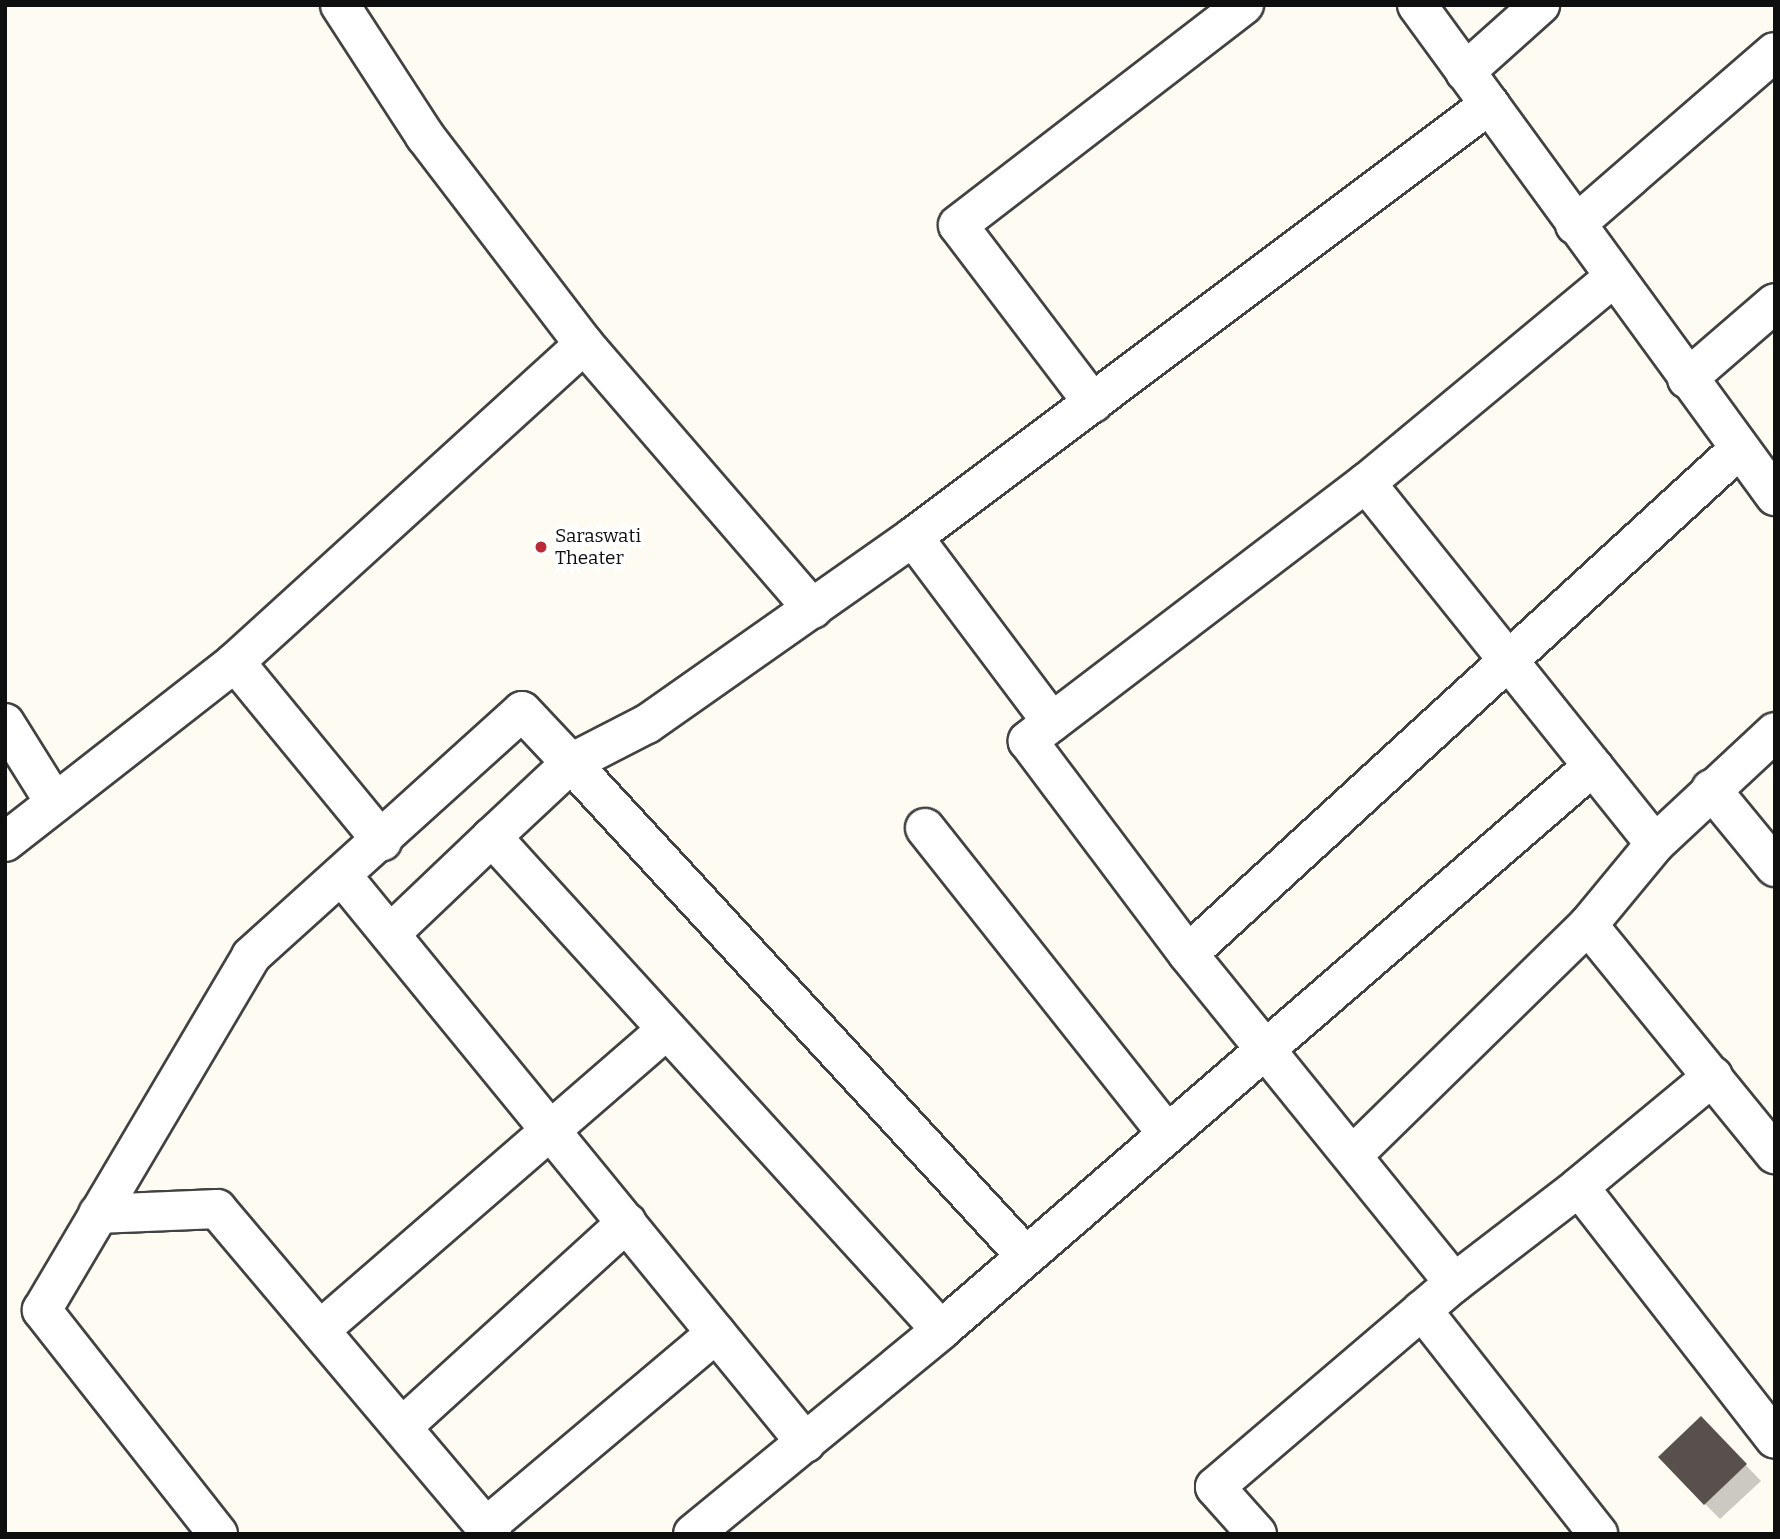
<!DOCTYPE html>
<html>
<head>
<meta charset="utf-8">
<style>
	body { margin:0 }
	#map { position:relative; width:1780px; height:1539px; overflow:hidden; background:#fefcf2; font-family:Bitter,serif }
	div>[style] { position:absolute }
	.shadow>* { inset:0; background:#0003 }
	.building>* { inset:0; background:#57504c }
	.roads { filter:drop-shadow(2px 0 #424242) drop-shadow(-2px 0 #424242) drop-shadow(0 2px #424242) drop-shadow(0 -2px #424242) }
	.minor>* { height:38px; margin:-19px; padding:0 19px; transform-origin:19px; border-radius:19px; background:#fff }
	.dots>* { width:19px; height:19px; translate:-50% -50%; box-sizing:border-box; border:4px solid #fff; border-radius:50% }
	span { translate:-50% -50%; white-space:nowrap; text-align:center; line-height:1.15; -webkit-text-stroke:7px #fff; paint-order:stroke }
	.poi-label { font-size:19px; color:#0f0f0f }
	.left { translate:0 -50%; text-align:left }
	.frame { position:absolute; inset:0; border:7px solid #0f0f0f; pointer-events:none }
</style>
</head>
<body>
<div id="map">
	<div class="shadow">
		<i style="clip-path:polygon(1716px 1434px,1761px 1481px,1720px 1519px,1705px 1504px)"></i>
	</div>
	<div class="building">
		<i style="clip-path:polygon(1701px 1416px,1747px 1464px,1704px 1505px,1658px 1457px)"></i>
	</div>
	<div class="roads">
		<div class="minor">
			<i style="left:1417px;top:5px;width:608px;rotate:53.9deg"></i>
			<i style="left:1465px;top:72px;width:101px;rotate:-41.8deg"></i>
			<i style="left:1575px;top:225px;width:264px;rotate:-40.9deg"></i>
			<i style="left:584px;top:344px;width:350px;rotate:49.2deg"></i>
			<i style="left:1687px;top:379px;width:116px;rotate:-40.8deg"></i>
			<i style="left:1093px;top:403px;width:223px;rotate:-127.2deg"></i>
			<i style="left:958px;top:225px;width:361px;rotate:-37.6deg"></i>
			<i style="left:1366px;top:483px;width:462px;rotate:51.3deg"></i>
			<i style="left:913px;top:537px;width:231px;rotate:53.1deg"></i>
			<i style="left:1052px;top:722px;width:31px;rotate:142deg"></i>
			<i style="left:1028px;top:741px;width:266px;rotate:53.1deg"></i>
			<i style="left:1188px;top:954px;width:423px;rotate:51deg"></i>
			<i style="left:235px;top:662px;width:232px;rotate:50.6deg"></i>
			<i style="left:1052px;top:722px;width:395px;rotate:-37.3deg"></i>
			<i style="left:1366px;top:483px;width:322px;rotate:-39.7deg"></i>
			<i style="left:5px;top:723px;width:94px;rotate:58deg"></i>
			<i style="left:1711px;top:789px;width:101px;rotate:50.6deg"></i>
			<i style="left:925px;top:828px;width:389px;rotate:51.6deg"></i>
			<i style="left:5px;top:842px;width:292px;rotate:-38deg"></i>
			<i style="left:235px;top:662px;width:472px;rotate:-42.3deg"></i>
			<i style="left:584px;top:344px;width:262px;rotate:-127.4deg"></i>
			<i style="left:425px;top:136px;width:156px;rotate:-123deg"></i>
			<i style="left:343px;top:877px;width:731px;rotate:50.72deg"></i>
			<i style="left:1588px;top:925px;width:296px;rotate:50.8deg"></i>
			<i style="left:390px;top:934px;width:141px;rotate:-43.6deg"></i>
			<i style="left:1188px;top:954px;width:746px;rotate:-42.5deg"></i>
			<i style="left:1713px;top:1076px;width:174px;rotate:140.4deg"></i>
			<i style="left:1579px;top:1187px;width:319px;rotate:52.1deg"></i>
			<i style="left:1353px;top:1155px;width:329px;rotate:-44.4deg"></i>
			<i style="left:1588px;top:925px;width:105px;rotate:-50.4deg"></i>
			<i style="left:1655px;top:844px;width:164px;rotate:-43deg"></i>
			<i style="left:98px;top:1214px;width:119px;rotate:-2.4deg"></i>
			<i style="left:217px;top:1209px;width:426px;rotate:49.8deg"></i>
			<i style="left:1422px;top:1310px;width:285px;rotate:51.8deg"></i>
			<i style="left:320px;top:1330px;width:459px;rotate:-40.9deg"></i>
			<i style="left:941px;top:1330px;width:667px;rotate:-132.33deg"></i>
			<i style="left:492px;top:837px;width:108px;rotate:-43.1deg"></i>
			<i style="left:571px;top:763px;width:671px;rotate:47.3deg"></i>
			<i style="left:402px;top:1427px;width:304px;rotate:-42.3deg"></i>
			<i style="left:486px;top:1527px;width:301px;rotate:-40.1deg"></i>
			<i style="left:218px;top:1534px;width:285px;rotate:-128.2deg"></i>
			<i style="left:42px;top:1310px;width:411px;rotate:-59.4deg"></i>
			<i style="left:251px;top:956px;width:365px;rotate:-42.1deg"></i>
			<i style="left:522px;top:711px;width:71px;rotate:46.7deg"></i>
			<i style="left:571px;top:763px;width:85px;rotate:-27.2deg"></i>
			<i style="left:647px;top:724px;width:325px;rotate:-35.1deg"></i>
			<i style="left:913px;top:537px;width:721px;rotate:-36.89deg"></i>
			<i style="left:693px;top:1534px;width:321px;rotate:-39.4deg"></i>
			<i style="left:941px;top:1330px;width:862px;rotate:-40.86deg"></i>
			<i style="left:1257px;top:1534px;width:63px;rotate:-131.8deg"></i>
			<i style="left:1215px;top:1487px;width:314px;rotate:-40.5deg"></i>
			<i style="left:1454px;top:1283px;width:158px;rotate:-37.5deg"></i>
		</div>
	</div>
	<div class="dots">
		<i style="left:541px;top:547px;background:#ba2d38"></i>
	</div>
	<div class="poi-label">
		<span class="left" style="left:555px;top:547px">Saraswati<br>Theater</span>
	</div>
	<div class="frame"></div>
</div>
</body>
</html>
